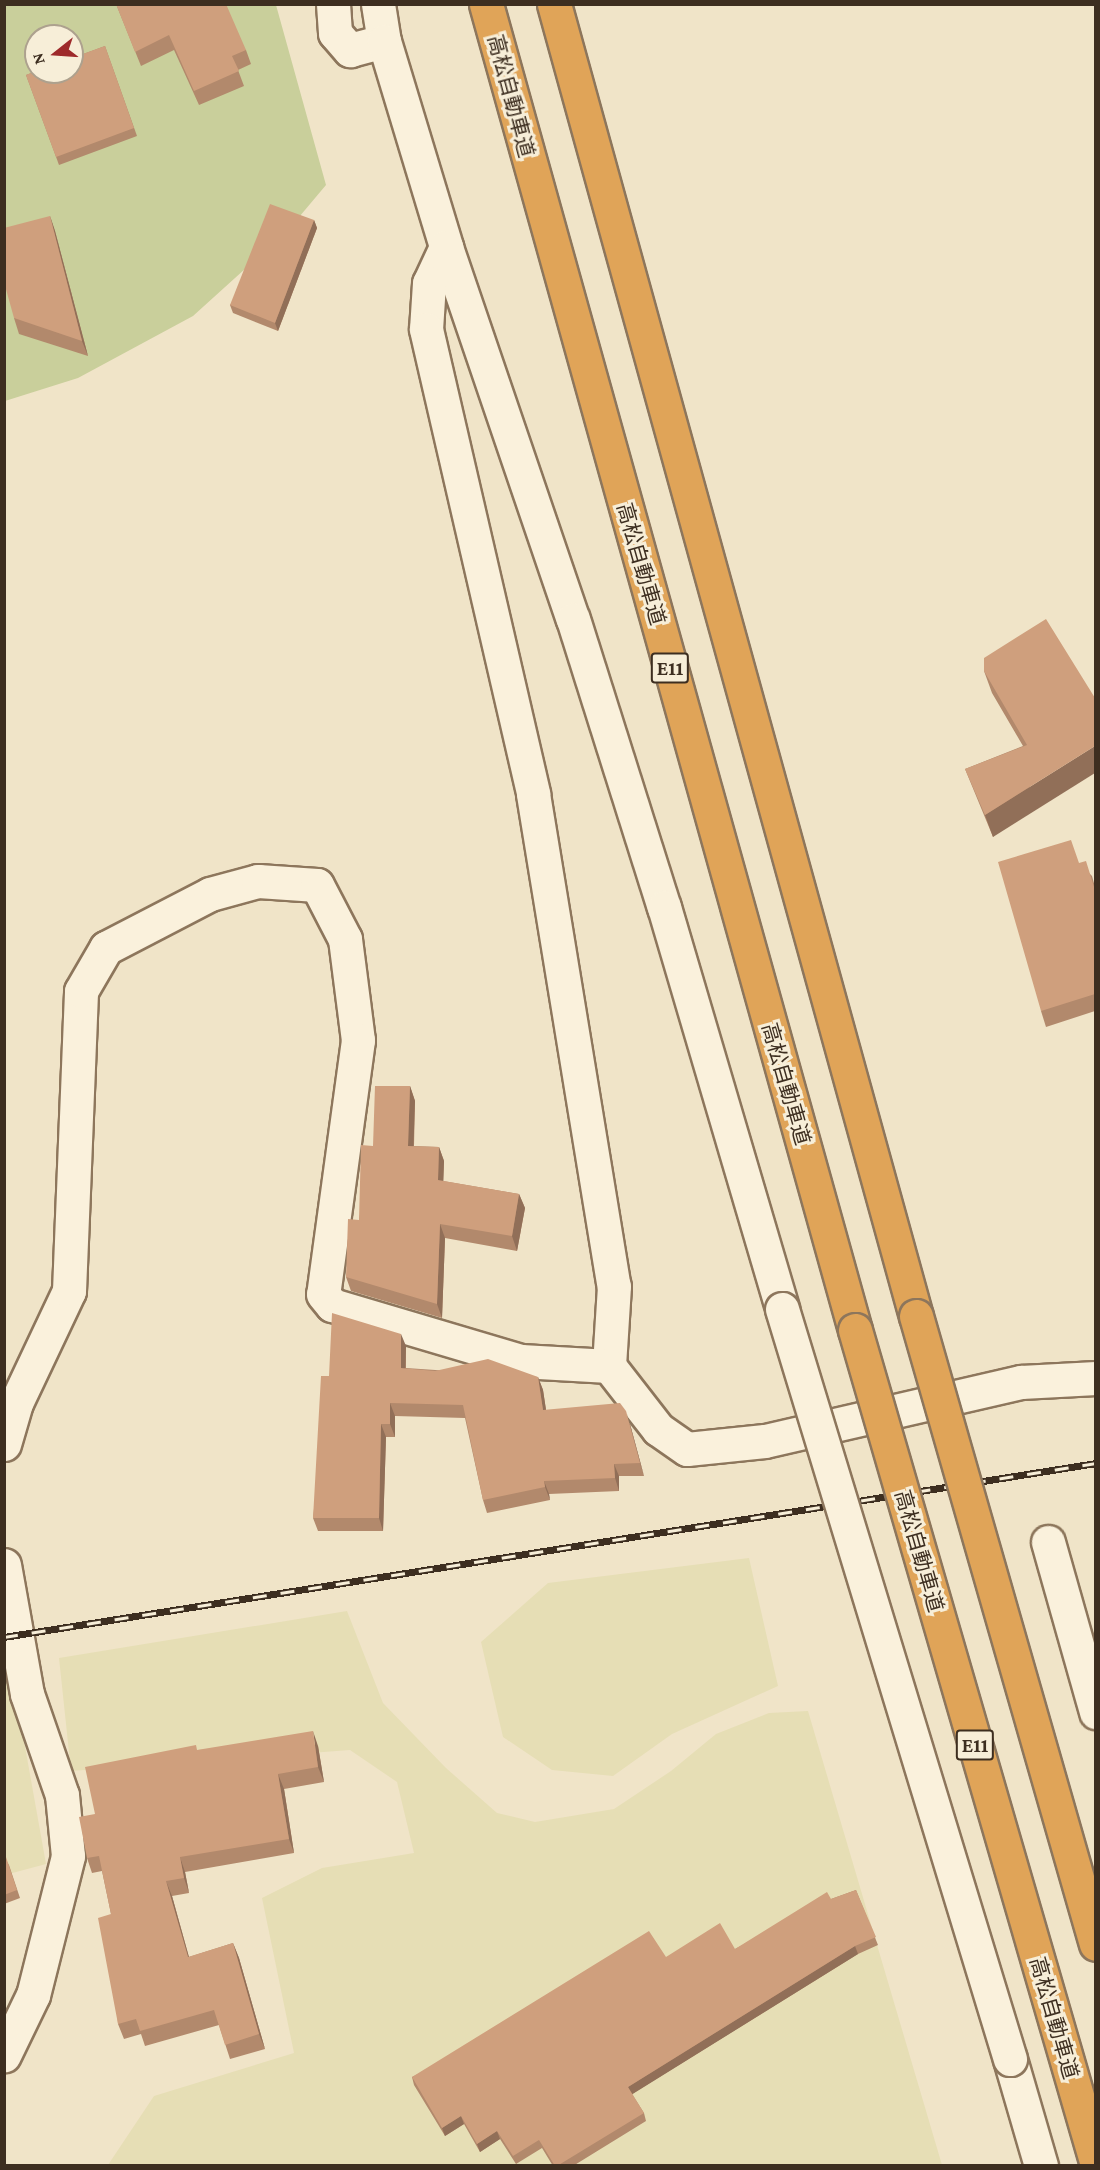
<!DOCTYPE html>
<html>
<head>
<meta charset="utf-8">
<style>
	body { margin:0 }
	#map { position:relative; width:1100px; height:2170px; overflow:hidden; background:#f0e4c8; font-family:"Crimson Pro","Noto Sans JP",serif }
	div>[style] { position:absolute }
	.farmland>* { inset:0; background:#e6deb5 }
	.green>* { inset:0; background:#c9cf9b }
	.roads { filter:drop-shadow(2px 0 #8d765c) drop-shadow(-2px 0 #8d765c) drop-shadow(0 2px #8d765c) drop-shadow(0 -2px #8d765c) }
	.minor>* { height:33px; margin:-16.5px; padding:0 16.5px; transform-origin:16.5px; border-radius:16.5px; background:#faf1dc }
	.highway>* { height:33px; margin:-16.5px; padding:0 16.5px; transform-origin:16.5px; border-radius:16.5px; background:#e0a458 }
	.rail>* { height:7px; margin-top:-3.5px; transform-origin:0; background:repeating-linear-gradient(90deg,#f7eed8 0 14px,#3d2e20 0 28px); box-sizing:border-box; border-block:2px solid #3d2e20 }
	.bridges { filter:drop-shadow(2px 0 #8d765c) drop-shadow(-2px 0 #8d765c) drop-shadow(0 2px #8d765c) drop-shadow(0 -2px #8d765c) }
	.minor-bridge>* { height:33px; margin:-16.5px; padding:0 16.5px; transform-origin:16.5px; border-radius:16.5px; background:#faf1dc }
	.highway-bridge>* { height:33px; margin:-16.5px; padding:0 16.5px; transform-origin:16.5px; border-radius:16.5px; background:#e0a458 }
	.wall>* { inset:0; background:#b2896c }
	.shaded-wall>* { inset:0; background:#916f58 }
	.building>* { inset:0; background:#cf9f7d }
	span { translate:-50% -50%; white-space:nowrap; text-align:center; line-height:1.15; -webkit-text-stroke:6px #f7eed8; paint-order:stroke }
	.shield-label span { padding:2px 4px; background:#f7eed8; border:2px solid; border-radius:4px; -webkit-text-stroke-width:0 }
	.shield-label { font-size:20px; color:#3d2e20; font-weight:700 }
	.street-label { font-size:21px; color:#3d2e20 }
	.frame { position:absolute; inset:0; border:6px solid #3d2e20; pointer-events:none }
	.north { position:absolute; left:24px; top:24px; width:60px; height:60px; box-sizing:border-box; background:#f7eed8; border:2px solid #ada18e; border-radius:50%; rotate:253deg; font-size:16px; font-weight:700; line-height:24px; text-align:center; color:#3d2e20 }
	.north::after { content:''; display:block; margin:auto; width:21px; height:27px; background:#9e2a2b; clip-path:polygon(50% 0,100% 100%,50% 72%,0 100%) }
</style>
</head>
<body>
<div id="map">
	<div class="farmland">
		<i style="clip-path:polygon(749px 1558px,778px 1686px,672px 1734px,613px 1776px,552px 1770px,503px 1737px,481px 1642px,548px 1583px)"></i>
		<i style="clip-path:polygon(347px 1611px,383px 1703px,446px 1768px,497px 1813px,535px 1822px,614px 1809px,671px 1771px,716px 1734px,769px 1713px,808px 1711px,942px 2165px,108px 2165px,154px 2096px,294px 2053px,262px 1898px,322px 1868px,414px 1853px,397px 1782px,350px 1750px,71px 1771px,59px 1658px)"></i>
		<i style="clip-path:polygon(11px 1668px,46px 1864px,5px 1875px,4px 1669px)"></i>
	</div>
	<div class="green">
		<i style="clip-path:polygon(evenodd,5px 5px,276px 5px,326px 185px,289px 229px,193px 316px,78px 378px,5px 401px,5px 5px,36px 36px,72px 36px,72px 72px,36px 72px,36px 36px)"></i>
	</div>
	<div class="roads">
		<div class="minor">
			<i style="left:333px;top:4px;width:29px;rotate:86deg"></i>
			<i style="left:335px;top:33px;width:23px;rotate:49deg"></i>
			<i style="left:350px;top:50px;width:35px;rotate:-15deg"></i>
			<i style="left:378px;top:4px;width:37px;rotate:81deg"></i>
			<i style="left:384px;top:41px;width:215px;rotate:73.2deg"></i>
			<i style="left:446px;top:247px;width:393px;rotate:71.2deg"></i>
			<i style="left:573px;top:619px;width:302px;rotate:72.5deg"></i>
			<i style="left:664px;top:907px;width:419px;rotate:73.6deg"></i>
			<i style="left:446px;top:247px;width:40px;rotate:115deg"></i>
			<i style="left:429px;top:283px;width:46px;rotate:93.7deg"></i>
			<i style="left:426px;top:329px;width:477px;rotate:77deg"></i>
			<i style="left:533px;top:794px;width:499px;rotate:80.7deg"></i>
			<i style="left:614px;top:1286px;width:80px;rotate:93.6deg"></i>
			<i style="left:609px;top:1366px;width:80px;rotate:52.1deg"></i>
			<i style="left:658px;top:1429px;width:35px;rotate:35deg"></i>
			<i style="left:687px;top:1449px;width:78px;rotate:-5.9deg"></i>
			<i style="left:765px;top:1441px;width:263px;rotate:-13deg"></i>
			<i style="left:1021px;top:1382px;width:75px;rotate:-3.1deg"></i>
			<i style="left:4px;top:1444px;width:43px;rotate:-73.7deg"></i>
			<i style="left:16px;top:1403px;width:124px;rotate:-64.7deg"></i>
			<i style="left:69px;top:1291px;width:300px;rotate:-87.7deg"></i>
			<i style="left:81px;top:991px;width:50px;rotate:-59.8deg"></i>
			<i style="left:106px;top:948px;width:117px;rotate:-27.4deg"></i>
			<i style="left:210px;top:894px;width:50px;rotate:-15.2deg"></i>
			<i style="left:258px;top:881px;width:59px;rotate:3.9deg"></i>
			<i style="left:317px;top:885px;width:61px;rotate:62.6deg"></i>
			<i style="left:345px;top:939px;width:102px;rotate:82.7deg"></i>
			<i style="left:358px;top:1040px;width:256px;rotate:97.8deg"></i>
			<i style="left:323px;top:1294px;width:14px;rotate:51deg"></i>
			<i style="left:332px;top:1305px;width:197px;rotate:16.5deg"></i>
			<i style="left:521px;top:1361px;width:88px;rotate:3.3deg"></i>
			<i style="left:1048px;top:1542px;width:177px;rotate:74.2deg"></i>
			<i style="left:4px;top:1565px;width:131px;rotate:79.9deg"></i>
			<i style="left:27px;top:1694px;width:107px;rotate:70.9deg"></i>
			<i style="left:62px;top:1795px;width:61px;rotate:84.4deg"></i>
			<i style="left:68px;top:1856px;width:143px;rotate:104.1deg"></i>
			<i style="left:33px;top:1995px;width:67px;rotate:115.8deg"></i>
			<i style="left:1010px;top:2059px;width:111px;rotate:73.8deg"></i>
		</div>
		<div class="highway">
			<i style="left:486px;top:4px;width:1376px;rotate:74.45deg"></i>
			<i style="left:554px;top:4px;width:1361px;rotate:74.58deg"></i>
		</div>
	</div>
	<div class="rail">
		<i style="left:4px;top:1637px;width:1106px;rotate:-9.05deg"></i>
	</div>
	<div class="bridges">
		<div class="minor-bridge">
			<i style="left:782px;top:1309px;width:784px;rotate:73.09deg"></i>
		</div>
		<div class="highway-bridge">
			<i style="left:916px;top:1316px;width:653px;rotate:74.01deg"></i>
			<i style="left:855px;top:1330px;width:865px;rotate:73.83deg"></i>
		</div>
	</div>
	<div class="wall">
		<i style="clip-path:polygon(116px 4px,246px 50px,251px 64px,238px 70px,244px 86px,199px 105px,174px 50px,141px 66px)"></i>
		<i style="clip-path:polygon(105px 46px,137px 136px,59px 165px,26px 75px)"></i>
		<i style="clip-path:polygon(50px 216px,55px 231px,88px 356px,19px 334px,14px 318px)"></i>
		<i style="clip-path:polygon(314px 220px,317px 228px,278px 331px,233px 313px,230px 305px)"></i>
		<i style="clip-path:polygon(984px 671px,1095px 698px,993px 837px,965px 769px,1023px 746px,992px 693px)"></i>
		<i style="clip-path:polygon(1079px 863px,1092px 876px,1095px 887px,1095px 1011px,1046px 1027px,1041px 1011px)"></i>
		<i style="clip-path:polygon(410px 1086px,415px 1101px,414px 1146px,439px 1147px,444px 1161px,443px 1181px,519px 1194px,525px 1208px,517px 1251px,445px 1238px,442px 1318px,351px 1291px,346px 1277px,359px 1220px,373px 1146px)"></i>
		<i style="clip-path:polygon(406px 1346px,406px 1368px,538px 1377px,543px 1390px,546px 1410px,630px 1424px,644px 1476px,619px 1476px,619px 1491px,549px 1494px,550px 1500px,487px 1513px,483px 1500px,465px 1418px,395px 1416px,395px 1437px,386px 1437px,383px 1531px,318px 1531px,313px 1518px,329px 1376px)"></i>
		<i style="clip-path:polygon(318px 1746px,324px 1782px,284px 1789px,294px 1853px,185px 1872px,189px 1893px,172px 1896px,189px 1957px,233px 1943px,239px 1958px,265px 2049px,230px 2059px,219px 2025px,145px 2046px,141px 2034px,124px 2039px,118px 2024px,111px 1914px,102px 1871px,92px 1873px,87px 1858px,95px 1814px,198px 1750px)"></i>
		<i style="clip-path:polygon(4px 1858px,9px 1865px,20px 1898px,4px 1904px)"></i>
		<i style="clip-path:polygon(856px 1890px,878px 1945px,858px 1954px,632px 2094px,644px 2113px,646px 2121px,573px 2166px,553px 2166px,542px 2148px,516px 2164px,500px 2139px,480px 2152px,464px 2124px,445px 2136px,414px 2085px,412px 2077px,666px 1957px,735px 1949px,831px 1899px)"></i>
	</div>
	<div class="shaded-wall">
		<i style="clip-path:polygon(50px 216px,55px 231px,88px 356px,82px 341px)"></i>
		<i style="clip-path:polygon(314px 220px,317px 228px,278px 331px,275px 323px)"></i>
		<i style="clip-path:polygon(1095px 746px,1095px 773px,993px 837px,985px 815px)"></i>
		<i style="clip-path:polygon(410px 1086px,415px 1101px,413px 1160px,408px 1146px)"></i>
		<i style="clip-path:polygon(439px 1147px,444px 1161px,443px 1194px,438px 1180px)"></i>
		<i style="clip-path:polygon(519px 1194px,525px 1208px,517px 1251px,512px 1236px)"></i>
		<i style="clip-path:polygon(440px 1224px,445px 1238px,442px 1318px,437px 1304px)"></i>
		<i style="clip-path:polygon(401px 1334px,406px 1346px,405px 1381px,401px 1368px)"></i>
		<i style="clip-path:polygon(538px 1377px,543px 1390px,548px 1423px,543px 1410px)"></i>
		<i style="clip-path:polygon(390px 1403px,395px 1416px,395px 1437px,390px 1424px)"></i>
		<i style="clip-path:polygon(626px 1411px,630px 1424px,644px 1476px,640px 1463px)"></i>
		<i style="clip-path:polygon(381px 1424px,386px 1437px,383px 1531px,379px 1518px)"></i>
		<i style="clip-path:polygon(614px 1464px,619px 1476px,619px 1491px,615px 1478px)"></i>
		<i style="clip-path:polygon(544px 1481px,549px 1494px,550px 1500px,545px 1487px)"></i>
		<i style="clip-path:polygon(313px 1731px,318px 1746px,324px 1782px,318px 1767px)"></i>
		<i style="clip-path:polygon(278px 1774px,284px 1789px,294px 1853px,289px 1839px)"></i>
		<i style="clip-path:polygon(180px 1857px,185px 1872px,189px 1893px,184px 1878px)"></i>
		<i style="clip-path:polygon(166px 1881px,172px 1896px,193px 1972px,188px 1957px)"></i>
		<i style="clip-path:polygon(233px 1943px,239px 1958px,265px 2049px,259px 2034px)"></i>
		<i style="clip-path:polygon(855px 1946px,858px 1954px,631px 2095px,628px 2087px)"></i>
		<i style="clip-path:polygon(461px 2116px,464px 2124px,445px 2136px,442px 2128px)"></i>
		<i style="clip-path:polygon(497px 2131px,500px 2139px,480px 2152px,477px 2144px)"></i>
	</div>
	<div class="building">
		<i style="clip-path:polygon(116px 4px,226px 4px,246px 50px,232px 56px,239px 71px,194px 91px,169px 35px,135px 52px)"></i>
		<i style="clip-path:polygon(105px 46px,134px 128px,56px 157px,26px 75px,36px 71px,72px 72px,72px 58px)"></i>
		<i style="clip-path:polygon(270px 204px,314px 220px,275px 323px,230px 305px)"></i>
		<i style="clip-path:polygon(50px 216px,82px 341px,14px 318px,4px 282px,4px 228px)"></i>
		<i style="clip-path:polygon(1046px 619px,1095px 698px,1095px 746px,985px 815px,965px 769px,1027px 745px,984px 671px,984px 658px)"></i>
		<i style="clip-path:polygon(1071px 840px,1079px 863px,1086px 861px,1095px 890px,1095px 994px,1041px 1011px,998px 862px)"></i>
		<i style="clip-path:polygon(375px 1086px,410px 1086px,408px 1146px,439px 1147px,438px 1180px,519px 1194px,512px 1236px,440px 1224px,437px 1304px,346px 1277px,348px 1219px,359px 1220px,361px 1145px,373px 1146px)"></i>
		<i style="clip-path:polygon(332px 1313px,401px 1334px,401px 1368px,435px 1371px,488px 1359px,538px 1377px,543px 1410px,620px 1403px,626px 1411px,640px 1463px,614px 1464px,615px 1478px,544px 1481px,545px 1487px,483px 1500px,463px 1405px,390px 1403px,390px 1424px,381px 1424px,379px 1518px,313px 1518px,321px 1376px,329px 1376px)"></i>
		<i style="clip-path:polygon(313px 1731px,318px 1767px,278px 1774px,289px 1839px,180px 1857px,184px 1878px,166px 1881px,188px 1957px,233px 1943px,259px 2034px,225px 2045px,214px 2010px,140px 2031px,136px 2019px,118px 2024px,98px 1918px,111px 1914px,99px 1856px,87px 1858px,79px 1817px,95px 1814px,85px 1767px,196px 1745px,197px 1750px)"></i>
		<i style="clip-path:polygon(6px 1857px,17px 1890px,4px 1895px,4px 1858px)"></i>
		<i style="clip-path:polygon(856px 1890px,876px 1937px,855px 1946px,628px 2087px,644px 2113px,557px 2166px,555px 2166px,539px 2140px,513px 2156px,497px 2131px,477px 2144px,461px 2116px,442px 2128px,412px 2077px,649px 1931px,666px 1957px,720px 1923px,735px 1949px,827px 1892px,831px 1899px)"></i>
	</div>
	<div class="shield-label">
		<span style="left:670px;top:668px">E11</span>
		<span style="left:975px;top:1745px">E11</span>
	</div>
	<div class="street-label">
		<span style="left:511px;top:96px;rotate:75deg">高松自動車道</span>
		<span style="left:641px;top:564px;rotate:74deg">高松自動車道</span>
		<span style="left:786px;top:1084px;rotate:74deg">高松自動車道</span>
		<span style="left:919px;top:1551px;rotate:74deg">高松自動車道</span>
		<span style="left:1054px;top:2018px;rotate:74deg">高松自動車道</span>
	</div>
	<div class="frame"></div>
	<div class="north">N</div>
</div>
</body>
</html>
